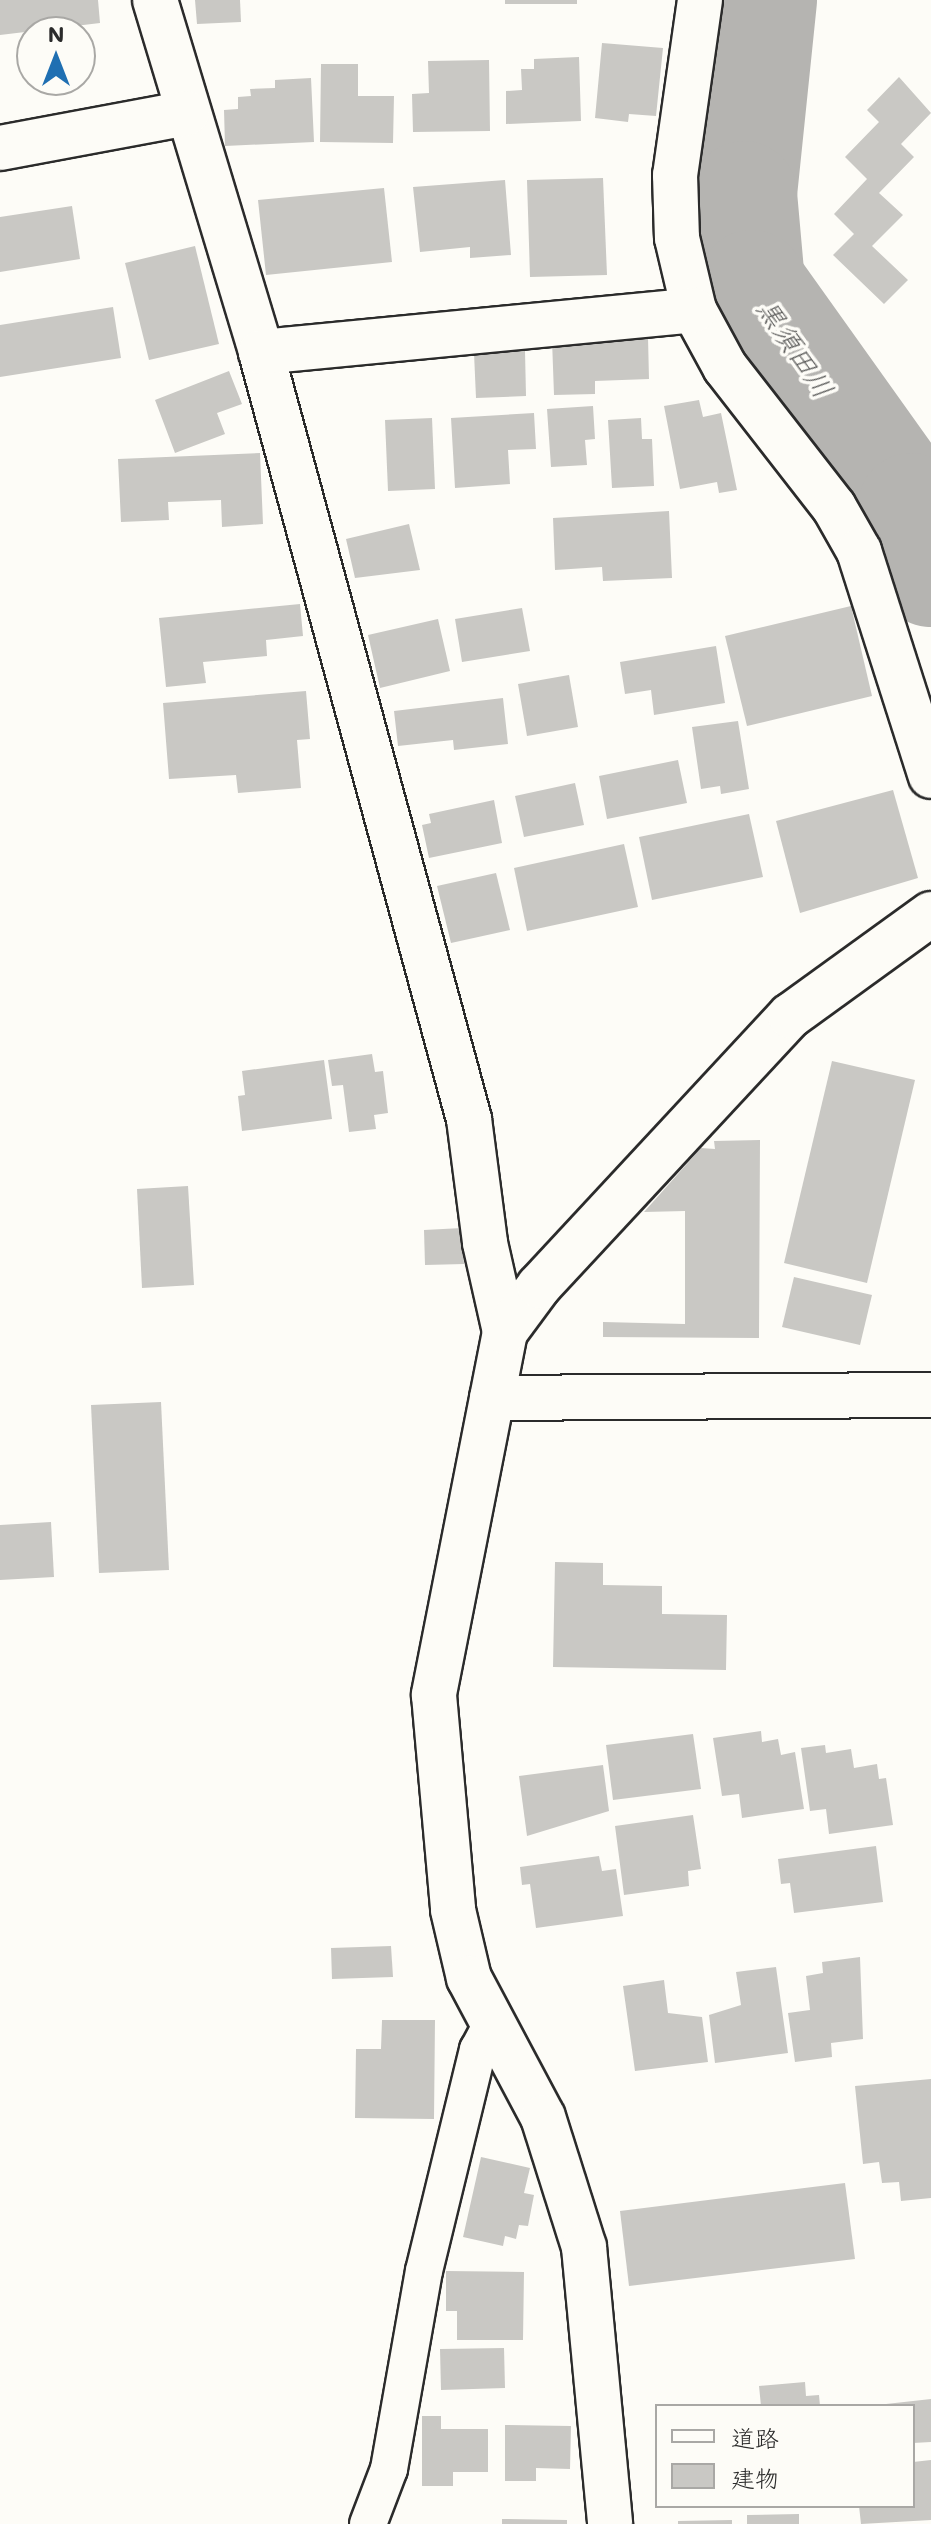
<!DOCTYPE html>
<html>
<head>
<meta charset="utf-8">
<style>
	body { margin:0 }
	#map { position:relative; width:931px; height:2524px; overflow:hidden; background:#fdfcf7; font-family:Mali,"Klee One",sans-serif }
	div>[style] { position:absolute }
	.river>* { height:106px; margin:-53px; padding:0 53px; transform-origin:53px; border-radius:53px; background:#b5b4b1 }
	.building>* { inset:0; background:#c9c8c4 }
	.roads { filter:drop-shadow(2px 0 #2b2b2b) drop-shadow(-2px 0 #2b2b2b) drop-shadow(0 2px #2b2b2b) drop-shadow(0 -2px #2b2b2b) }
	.service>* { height:36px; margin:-18px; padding:0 18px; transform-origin:18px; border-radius:18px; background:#fdfcf7 }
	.minor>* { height:44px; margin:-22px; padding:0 22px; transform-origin:22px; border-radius:22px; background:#fdfcf7 }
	span { translate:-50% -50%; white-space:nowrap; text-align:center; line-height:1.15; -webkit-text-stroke:7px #fdfcf7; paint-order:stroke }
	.water-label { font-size:28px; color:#5b5b5a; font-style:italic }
	.legend { position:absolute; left:655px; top:2404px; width:260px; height:104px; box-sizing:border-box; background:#fdfcf7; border:2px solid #a9a8a5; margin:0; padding:10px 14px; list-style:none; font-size:24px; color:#2b2b2b }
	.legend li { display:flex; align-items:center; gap:16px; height:40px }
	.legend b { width:40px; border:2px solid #a9a8a5 }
	.north { position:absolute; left:16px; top:16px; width:80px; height:80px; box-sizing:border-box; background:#fdfcf7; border:2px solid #a9a8a5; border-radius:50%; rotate:0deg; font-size:22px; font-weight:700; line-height:32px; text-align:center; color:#2b2b2b }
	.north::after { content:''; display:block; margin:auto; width:28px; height:36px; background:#1f6fb2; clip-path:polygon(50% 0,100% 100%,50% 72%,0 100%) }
</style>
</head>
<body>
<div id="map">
	<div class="river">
		<i style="left:764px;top:0;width:195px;rotate:95.9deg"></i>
		<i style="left:744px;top:194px;width:89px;rotate:84.9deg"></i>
		<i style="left:752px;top:283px;width:274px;rotate:54.5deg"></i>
		<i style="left:911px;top:506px;width:71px;rotate:73.6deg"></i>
	</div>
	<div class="building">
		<i style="clip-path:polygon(0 0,98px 0,100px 23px,0 35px)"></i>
		<i style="clip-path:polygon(195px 0,240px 0,241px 22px,197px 24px)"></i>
		<i style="clip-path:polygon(505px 0,577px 0,577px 4px,505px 4px)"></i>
		<i style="clip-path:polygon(602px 43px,663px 48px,656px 116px,629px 114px,628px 122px,595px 118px)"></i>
		<i style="clip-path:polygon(579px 57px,581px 121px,506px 124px,506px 91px,522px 90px,521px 69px,534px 69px,534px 59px)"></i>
		<i style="clip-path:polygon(489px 60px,490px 131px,413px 132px,412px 94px,429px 93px,428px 61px)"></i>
		<i style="clip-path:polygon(321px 64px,358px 64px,358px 96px,394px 96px,393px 143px,320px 142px)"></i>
		<i style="clip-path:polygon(899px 77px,931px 113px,901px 144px,914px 157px,879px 193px,903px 215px,872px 246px,908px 280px,884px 304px,833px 255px,854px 234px,834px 214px,867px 179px,845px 157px,879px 122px,867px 110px)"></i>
		<i style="clip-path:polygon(311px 78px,314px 142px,225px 146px,224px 110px,238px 109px,238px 97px,251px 96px,250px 89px,275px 88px,275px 80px)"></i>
		<i style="clip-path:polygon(603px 178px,607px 275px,530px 277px,527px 180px)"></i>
		<i style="clip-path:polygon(505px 180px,511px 255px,470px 258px,470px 247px,420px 252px,413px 187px)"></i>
		<i style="clip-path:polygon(384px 188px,392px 262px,266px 275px,258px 200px)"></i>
		<i style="clip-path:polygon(72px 206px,80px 259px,0 272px,0 217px)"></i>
		<i style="clip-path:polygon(195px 246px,219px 344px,149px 360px,125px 263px)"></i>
		<i style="clip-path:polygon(113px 307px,121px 358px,0 377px,0 325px)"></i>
		<i style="clip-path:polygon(648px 337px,649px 379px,595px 381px,595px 394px,554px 395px,552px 340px)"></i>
		<i style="clip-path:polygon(525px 351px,526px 396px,476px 398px,474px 353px)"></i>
		<i style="clip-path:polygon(229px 371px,242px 404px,217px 413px,225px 434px,175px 453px,155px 400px)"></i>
		<i style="clip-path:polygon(699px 400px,703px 417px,721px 413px,737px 490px,719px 493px,717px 482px,680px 489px,664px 406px)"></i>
		<i style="clip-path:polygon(593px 406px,595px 439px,585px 440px,587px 465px,551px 467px,547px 409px)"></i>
		<i style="clip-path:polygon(534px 413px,536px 449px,508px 450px,510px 484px,455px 488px,451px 418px)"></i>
		<i style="clip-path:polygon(432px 418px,435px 489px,388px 491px,385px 420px)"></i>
		<i style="clip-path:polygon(641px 418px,642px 439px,652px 439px,654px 486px,612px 488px,608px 420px)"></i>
		<i style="clip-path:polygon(260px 453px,263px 524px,222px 527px,221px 500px,168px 502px,169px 520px,121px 522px,118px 459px)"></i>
		<i style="clip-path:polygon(669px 511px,672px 578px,603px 581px,602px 567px,555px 570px,553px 518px)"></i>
		<i style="clip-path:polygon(409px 524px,420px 570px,355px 578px,346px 539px)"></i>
		<i style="clip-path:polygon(300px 604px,303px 636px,266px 640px,267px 656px,203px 662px,206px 683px,166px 687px,159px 618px)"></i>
		<i style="clip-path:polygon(851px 606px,872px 696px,747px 726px,725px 636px)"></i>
		<i style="clip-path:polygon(522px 608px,530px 651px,462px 662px,455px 619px)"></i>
		<i style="clip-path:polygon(438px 619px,450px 671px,380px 688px,368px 635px)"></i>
		<i style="clip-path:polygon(716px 646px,725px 703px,654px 715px,651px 690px,625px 694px,620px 662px)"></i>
		<i style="clip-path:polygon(569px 675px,578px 727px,527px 736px,518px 684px)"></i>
		<i style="clip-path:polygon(306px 691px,310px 739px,297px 740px,301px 788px,238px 793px,236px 775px,169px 779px,163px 703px)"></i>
		<i style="clip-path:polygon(503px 698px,508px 744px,454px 750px,453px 740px,398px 746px,394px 711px)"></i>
		<i style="clip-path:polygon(738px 721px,749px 789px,721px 794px,720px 786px,701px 789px,692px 727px)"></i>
		<i style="clip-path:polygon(678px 760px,687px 803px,607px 819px,599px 776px)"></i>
		<i style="clip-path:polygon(575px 783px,584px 825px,524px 837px,515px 796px)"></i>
		<i style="clip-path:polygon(893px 790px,918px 878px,800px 913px,776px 821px)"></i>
		<i style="clip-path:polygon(494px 800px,502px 843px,429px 858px,422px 825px,431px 823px,429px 814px)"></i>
		<i style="clip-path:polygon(749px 814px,763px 877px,652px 900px,639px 837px)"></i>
		<i style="clip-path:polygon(624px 844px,638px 907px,527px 931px,514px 868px)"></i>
		<i style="clip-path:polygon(496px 873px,510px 930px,451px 943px,437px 886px)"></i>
		<i style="clip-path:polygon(372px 1054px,375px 1072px,383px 1071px,388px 1113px,374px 1115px,376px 1129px,349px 1132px,343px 1085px,332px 1086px,328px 1060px)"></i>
		<i style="clip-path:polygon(324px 1060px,332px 1119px,242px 1131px,238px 1096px,245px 1095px,242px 1071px)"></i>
		<i style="clip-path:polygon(832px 1061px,915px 1080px,867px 1283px,784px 1263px)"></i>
		<i style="clip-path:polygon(760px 1140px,759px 1338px,603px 1337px,603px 1322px,685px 1324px,685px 1211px,644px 1212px,701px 1148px,715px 1149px,714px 1141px)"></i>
		<i style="clip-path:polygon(188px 1186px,194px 1285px,142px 1288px,137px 1189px)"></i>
		<i style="clip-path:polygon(462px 1228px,464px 1264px,425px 1265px,424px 1230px)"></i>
		<i style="clip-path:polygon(794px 1277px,872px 1295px,860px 1345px,782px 1327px)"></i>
		<i style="clip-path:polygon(161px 1402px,169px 1570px,99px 1573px,91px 1405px)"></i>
		<i style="clip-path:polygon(51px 1522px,54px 1577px,0 1580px,0 1525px)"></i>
		<i style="clip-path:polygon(555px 1562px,603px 1563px,603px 1585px,662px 1586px,662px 1614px,727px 1615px,726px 1670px,553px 1667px)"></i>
		<i style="clip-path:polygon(761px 1731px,762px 1742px,778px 1739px,781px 1755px,795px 1752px,804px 1809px,742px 1818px,739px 1794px,722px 1796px,713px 1738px)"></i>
		<i style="clip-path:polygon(693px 1734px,701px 1789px,613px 1800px,606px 1745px)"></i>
		<i style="clip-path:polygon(825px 1745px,826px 1753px,851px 1749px,854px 1768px,877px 1764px,879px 1779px,886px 1778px,893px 1825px,829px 1834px,826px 1809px,810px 1811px,801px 1748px)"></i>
		<i style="clip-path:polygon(603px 1765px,609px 1811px,527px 1836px,519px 1776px)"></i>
		<i style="clip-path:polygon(693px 1815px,701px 1869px,688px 1871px,689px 1886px,624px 1895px,615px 1826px)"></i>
		<i style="clip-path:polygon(876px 1846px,883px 1902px,794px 1913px,790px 1883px,781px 1884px,778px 1859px)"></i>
		<i style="clip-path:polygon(599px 1856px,602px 1871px,616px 1869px,623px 1916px,536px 1928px,530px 1884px,522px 1885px,520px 1867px)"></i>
		<i style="clip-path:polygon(391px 1946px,393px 1977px,332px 1979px,331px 1948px)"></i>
		<i style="clip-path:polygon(860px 1957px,863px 2039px,831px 2043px,832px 2057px,795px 2062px,788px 2013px,810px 2010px,806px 1976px,823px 1973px,822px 1962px)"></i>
		<i style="clip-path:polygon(776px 1967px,788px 2053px,715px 2063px,709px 2015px,741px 2005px,736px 1972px)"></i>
		<i style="clip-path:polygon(664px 1980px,668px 2013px,702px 2017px,708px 2062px,635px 2071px,623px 1986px)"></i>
		<i style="clip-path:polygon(382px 2020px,435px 2020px,434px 2119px,355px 2118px,356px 2049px,381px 2049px)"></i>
		<i style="clip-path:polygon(931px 2079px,931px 2198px,901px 2201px,899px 2182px,882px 2183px,879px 2162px,863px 2164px,855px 2086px)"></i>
		<i style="clip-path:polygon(481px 2157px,530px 2168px,524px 2193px,534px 2195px,528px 2226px,519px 2225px,516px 2239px,505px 2236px,503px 2246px,463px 2237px)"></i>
		<i style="clip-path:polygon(845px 2183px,855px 2259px,629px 2286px,620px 2211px)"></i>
		<i style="clip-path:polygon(446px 2271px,524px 2272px,523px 2340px,457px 2340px,457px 2311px,446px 2311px)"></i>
		<i style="clip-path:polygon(504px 2348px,505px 2388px,441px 2390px,440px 2349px)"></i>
		<i style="clip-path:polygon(805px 2382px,806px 2396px,819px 2395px,820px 2406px,761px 2406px,759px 2386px)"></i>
		<i style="clip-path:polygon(931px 2399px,931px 2442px,913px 2443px,913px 2406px,868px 2406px)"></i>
		<i style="clip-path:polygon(422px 2416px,441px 2416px,441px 2429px,488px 2429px,488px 2472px,453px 2472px,453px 2486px,422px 2486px)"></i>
		<i style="clip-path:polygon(505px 2425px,571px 2426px,570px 2469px,536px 2468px,536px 2481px,505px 2481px)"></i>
		<i style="clip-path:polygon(931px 2460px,931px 2520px,861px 2524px,859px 2506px,913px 2506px,913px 2462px)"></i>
		<i style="clip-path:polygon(799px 2514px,799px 2524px,747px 2524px,747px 2515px)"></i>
		<i style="clip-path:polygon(502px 2519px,567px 2520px,567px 2524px,502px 2524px)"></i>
		<i style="clip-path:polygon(732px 2520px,732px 2524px,678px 2524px,678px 2521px)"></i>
	</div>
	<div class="roads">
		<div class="service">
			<i style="left:368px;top:2524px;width:59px;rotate:-69.1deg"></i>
			<i style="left:389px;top:2469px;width:201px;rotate:-80deg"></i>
			<i style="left:424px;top:2271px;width:228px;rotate:-76.3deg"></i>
			<i style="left:478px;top:2050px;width:27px;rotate:-62deg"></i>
		</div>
		<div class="minor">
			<i style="left:155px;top:0;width:368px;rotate:73.2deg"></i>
			<i style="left:261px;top:352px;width:795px;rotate:74.83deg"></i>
			<i style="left:469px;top:1119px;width:125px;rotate:82.6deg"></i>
			<i style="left:485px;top:1243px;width:91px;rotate:77.3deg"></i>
			<i style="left:505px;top:1332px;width:370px;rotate:101.1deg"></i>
			<i style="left:434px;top:1695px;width:216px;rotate:84.9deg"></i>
			<i style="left:453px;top:1910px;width:70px;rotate:76.8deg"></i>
			<i style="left:469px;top:1978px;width:157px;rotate:62deg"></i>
			<i style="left:543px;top:2117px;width:136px;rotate:72.5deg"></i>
			<i style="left:584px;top:2247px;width:278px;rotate:84.6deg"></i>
			<i style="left:700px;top:0;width:177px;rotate:98.1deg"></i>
			<i style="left:675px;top:175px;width:63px;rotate:88.2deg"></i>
			<i style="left:677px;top:238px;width:74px;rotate:76.7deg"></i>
			<i style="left:694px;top:310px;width:65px;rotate:61.5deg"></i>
			<i style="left:725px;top:367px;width:177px;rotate:52.1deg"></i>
			<i style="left:834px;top:507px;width:51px;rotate:60.4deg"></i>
			<i style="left:859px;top:551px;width:236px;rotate:72.3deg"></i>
			<i style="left:0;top:148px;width:190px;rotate:-10.6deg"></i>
			<i style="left:261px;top:352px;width:435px;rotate:-5.5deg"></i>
			<i style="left:505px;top:1332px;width:57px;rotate:-53.5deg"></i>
			<i style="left:539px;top:1286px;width:369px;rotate:-47.1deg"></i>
			<i style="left:790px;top:1016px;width:174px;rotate:-35.9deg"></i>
			<i style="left:492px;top:1398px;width:439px;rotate:-0.4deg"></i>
		</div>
	</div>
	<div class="water-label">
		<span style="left:796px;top:348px;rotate:56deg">黒須田川</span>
	</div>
	<ul class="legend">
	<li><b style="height:10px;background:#fdfcf7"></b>道路</li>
	<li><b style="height:22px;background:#c9c8c4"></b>建物</li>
	</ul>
	<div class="north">N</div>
</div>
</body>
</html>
